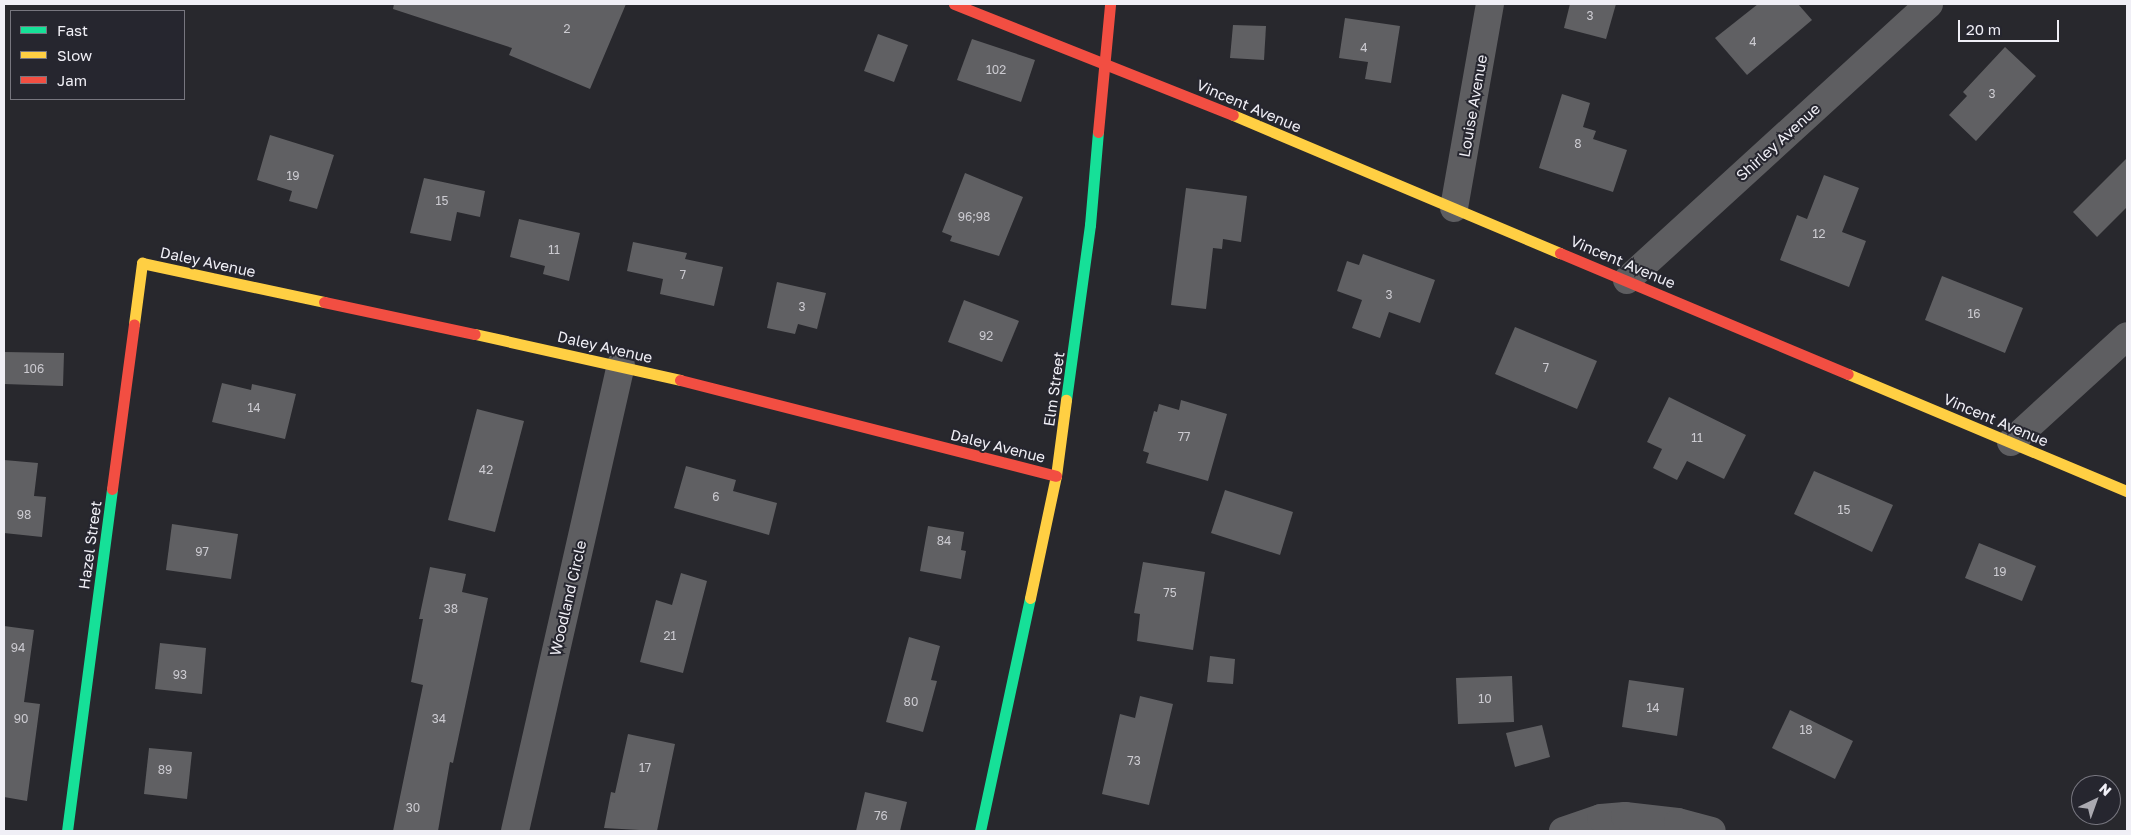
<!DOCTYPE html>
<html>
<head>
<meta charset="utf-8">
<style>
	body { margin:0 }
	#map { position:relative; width:2131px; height:835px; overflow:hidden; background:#28282d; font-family:"Golos Text",sans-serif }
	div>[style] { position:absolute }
	.building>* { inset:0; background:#606063 }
	.street>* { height:28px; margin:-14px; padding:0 14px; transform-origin:14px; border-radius:14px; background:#5e5e61 }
	.fast>* { height:11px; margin:-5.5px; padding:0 5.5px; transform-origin:5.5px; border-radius:5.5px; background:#16e098 }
	.slow>* { height:11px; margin:-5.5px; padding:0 5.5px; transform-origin:5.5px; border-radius:5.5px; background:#ffcf43 }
	.jam>* { height:11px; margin:-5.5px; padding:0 5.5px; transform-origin:5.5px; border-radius:5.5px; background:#f24e42 }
	span { translate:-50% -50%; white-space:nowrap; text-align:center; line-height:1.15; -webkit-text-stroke:4px #26262f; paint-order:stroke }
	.number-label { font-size:12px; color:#cccbd1 }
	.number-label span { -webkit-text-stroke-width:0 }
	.street-label { font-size:15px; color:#f0eff6 }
	.frame { position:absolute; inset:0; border:5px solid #f0eff6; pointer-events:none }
	.legend { position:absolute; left:10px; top:10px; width:175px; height:90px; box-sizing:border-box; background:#26262f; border:1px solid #77767f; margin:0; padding:6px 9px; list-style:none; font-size:15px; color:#f0eff6 }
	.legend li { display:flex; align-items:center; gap:10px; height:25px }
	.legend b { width:25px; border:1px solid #77767f }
	.north { position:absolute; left:2071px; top:775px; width:50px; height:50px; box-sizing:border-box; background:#26262f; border:1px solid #77767f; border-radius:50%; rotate:42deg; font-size:14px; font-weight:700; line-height:20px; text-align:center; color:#f0eff6 }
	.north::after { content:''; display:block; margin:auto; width:18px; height:22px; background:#aaa9b0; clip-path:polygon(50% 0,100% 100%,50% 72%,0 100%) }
	.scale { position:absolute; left:1958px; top:20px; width:101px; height:22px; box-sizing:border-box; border:2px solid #f0eff6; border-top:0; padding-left:6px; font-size:15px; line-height:18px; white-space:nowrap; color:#f0eff6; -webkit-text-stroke:4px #26262f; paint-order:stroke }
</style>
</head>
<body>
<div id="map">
	<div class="building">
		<i style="clip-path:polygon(394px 4px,626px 4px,590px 89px,509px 55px,512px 48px,393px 9px)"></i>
		<i style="clip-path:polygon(1570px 4px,1616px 4px,1606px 39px,1564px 28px)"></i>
		<i style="clip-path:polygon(1758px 4px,1798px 4px,1812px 20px,1747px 75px,1715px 38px)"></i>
		<i style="clip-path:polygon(1345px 18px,1400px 26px,1391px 83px,1365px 79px,1368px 62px,1339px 58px)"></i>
		<i style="clip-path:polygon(1233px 25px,1266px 26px,1264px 60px,1230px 58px)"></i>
		<i style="clip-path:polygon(878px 34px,908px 45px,894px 82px,864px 71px)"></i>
		<i style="clip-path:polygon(972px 39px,1035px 60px,1021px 102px,957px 80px)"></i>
		<i style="clip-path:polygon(2005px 47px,2036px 76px,1976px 141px,1949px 115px,1967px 96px,1963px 92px)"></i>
		<i style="clip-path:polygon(1562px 94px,1590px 103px,1583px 127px,1596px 131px,1593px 139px,1627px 150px,1613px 192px,1539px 168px)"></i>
		<i style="clip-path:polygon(270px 135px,334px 155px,317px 209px,289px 201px,292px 191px,257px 180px)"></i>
		<i style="clip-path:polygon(2127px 158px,2127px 207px,2097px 237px,2073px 212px)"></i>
		<i style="clip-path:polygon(965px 173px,1023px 197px,999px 256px,950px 241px,952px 236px,942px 232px)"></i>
		<i style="clip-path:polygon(1824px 175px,1859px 188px,1842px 232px,1866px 241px,1849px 287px,1780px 260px,1797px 215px,1807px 219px)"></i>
		<i style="clip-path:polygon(424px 178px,485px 191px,480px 217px,457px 212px,451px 241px,410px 233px)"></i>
		<i style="clip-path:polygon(1186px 188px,1247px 196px,1241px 242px,1223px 239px,1222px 249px,1213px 248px,1206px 309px,1171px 305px)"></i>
		<i style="clip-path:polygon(519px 219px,580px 233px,569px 281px,543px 274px,545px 266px,510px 257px)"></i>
		<i style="clip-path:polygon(633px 242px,687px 253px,685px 259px,723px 267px,714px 306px,660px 294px,663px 279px,627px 271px)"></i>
		<i style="clip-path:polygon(1363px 254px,1435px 280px,1420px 323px,1389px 312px,1380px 338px,1352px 328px,1362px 300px,1337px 291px,1347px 261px,1359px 265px)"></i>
		<i style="clip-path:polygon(1942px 276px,2023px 308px,2005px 353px,1925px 320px)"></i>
		<i style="clip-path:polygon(777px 282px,826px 293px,817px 329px,798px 324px,795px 334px,767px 328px)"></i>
		<i style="clip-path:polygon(964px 300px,1019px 321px,1002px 362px,948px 342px)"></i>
		<i style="clip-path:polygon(1515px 327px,1597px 361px,1577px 409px,1495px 374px)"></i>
		<i style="clip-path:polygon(4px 352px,64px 353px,63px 386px,4px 384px)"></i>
		<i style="clip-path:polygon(222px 383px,251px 390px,252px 384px,296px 394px,285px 439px,212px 422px)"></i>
		<i style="clip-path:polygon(1669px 397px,1746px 435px,1724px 479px,1687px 461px,1677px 480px,1653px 468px,1662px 449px,1647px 442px)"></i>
		<i style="clip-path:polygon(1181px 400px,1227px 414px,1208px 481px,1146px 463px,1149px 453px,1143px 451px,1154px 411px,1157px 412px,1159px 404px,1179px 410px)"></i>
		<i style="clip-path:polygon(477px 409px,524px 421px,495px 532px,448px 520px)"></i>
		<i style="clip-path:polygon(4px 460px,38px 463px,34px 496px,46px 497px,42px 537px,4px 533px)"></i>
		<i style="clip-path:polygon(686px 466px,736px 480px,733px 491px,777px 503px,769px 535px,674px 508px)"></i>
		<i style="clip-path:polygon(1814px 471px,1893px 505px,1872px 552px,1794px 514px)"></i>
		<i style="clip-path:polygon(1225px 490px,1293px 512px,1280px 555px,1211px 533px)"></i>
		<i style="clip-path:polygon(172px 524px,238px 534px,231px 579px,166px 570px)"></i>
		<i style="clip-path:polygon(928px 526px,964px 532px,961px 550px,966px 551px,961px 579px,920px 571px)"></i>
		<i style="clip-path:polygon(1979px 543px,2036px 566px,2022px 601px,1965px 578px)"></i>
		<i style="clip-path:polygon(1143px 562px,1205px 572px,1193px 650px,1137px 641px,1140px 614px,1134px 613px)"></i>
		<i style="clip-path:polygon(430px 567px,466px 574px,462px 592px,488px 598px,453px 763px,450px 762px,438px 831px,393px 831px,423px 685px,411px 682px,423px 619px,419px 619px)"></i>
		<i style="clip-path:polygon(681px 573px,707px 581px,683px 673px,640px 662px,656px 600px,672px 605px)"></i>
		<i style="clip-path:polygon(4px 626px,34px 630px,24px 702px,40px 704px,27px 801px,4px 797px)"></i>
		<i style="clip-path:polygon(909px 637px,940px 646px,931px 680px,937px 681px,923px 732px,886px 722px)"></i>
		<i style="clip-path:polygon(160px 643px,206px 648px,202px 694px,155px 689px)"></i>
		<i style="clip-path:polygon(1210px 656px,1235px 659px,1233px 684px,1207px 682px)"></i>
		<i style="clip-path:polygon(1512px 676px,1514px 722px,1458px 724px,1456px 678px)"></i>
		<i style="clip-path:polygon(1629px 680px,1684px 688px,1677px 736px,1622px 727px)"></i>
		<i style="clip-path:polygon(1140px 696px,1173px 704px,1149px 805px,1102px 794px,1120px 714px,1135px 718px)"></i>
		<i style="clip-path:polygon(1790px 710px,1853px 741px,1835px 779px,1772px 748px)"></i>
		<i style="clip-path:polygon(1542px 725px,1550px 757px,1515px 767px,1506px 733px)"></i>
		<i style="clip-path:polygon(628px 734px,675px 744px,657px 831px,604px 828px,611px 792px,615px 793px)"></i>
		<i style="clip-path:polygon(149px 748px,192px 752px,187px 799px,144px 794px)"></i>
		<i style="clip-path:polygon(865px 792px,907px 802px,900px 831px,856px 831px)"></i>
	</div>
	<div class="street">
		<i style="left:1454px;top:208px;width:207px;rotate:-80deg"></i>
		<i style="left:1627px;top:280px;width:409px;rotate:-42.4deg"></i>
		<i style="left:2011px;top:442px;width:157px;rotate:-42.4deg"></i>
		<i style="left:515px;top:831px;width:478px;rotate:-77.2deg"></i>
		<i style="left:1563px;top:831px;width:40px;rotate:-18.9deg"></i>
		<i style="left:1601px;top:818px;width:24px;rotate:-5deg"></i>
		<i style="left:1625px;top:816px;width:53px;rotate:6.5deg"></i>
		<i style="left:1678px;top:822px;width:35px;rotate:15deg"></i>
	</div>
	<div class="fast">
		<i style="left:1066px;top:400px;width:177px;rotate:-82.2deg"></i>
		<i style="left:1090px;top:225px;width:93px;rotate:-85.1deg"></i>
		<i style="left:67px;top:831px;width:345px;rotate:-82.5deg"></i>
		<i style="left:980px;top:831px;width:238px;rotate:-77.9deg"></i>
	</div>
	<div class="slow">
		<i style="left:1233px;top:115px;width:355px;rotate:22.9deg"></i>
		<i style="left:134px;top:324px;width:62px;rotate:-82.5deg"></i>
		<i style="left:142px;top:263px;width:186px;rotate:12.1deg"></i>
		<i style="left:475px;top:334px;width:210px;rotate:12.6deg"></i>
		<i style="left:1848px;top:374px;width:303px;rotate:22.8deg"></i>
		<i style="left:1030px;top:598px;width:125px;rotate:-78deg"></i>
		<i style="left:1056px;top:476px;width:77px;rotate:-82.5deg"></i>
	</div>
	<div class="jam">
		<i style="left:954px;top:4px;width:300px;rotate:21.7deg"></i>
		<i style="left:1098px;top:132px;width:129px;rotate:-84.6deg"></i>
		<i style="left:1560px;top:253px;width:312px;rotate:22.8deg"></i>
		<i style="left:324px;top:302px;width:154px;rotate:12deg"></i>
		<i style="left:680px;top:380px;width:388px;rotate:14.3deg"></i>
		<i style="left:112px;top:489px;width:166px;rotate:-82.4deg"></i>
	</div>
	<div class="number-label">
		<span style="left:1590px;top:16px">3</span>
		<span style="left:567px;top:29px">2</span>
		<span style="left:1753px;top:42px">4</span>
		<span style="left:1364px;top:48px">4</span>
		<span style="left:996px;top:70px">102</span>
		<span style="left:1992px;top:94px">3</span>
		<span style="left:1578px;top:144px">8</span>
		<span style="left:293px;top:176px">19</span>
		<span style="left:442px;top:201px">15</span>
		<span style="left:974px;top:217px">96;98</span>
		<span style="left:1819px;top:234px">12</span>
		<span style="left:554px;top:250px">11</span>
		<span style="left:683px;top:275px">7</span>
		<span style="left:1389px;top:295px">3</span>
		<span style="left:802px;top:307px">3</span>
		<span style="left:1974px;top:314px">16</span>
		<span style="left:986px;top:336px">92</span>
		<span style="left:1546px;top:368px">7</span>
		<span style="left:34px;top:369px">106</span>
		<span style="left:254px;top:408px">14</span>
		<span style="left:1184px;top:437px">77</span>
		<span style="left:1697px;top:438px">11</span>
		<span style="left:486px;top:470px">42</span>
		<span style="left:716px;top:497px">6</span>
		<span style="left:1844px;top:510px">15</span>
		<span style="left:24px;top:515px">98</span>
		<span style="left:944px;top:541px">84</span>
		<span style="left:202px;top:552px">97</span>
		<span style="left:2000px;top:572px">19</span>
		<span style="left:1170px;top:593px">75</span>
		<span style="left:451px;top:609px">38</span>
		<span style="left:670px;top:636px">21</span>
		<span style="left:18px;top:648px">94</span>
		<span style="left:180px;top:675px">93</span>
		<span style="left:1485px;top:699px">10</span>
		<span style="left:911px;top:702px">80</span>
		<span style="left:1653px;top:708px">14</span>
		<span style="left:21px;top:719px">90</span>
		<span style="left:439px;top:719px">34</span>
		<span style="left:1806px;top:730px">18</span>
		<span style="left:1134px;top:761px">73</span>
		<span style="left:645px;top:768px">17</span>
		<span style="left:165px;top:770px">89</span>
		<span style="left:413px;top:808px">30</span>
		<span style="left:881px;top:816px">76</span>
	</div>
	<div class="street-label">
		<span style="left:1249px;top:106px;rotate:23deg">Vincent Avenue</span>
		<span style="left:1473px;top:106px;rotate:-80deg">Louise Avenue</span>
		<span style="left:1778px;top:142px;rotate:-42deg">Shirley Avenue</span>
		<span style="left:208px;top:262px;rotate:12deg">Daley Avenue</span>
		<span style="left:1623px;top:262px;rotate:23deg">Vincent Avenue</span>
		<span style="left:605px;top:347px;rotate:13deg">Daley Avenue</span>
		<span style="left:1054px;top:389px;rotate:-82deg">Elm Street</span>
		<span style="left:1996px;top:420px;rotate:23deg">Vincent Avenue</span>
		<span style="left:998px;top:446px;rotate:14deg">Daley Avenue</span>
		<span style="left:90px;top:545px;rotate:-82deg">Hazel Street</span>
		<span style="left:568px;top:598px;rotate:-77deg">Woodland Circle</span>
	</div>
	<div class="frame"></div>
	<ul class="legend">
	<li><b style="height:6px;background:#16e098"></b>Fast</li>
	<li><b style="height:6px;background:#ffcf43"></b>Slow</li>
	<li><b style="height:6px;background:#f24e42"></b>Jam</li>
	</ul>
	<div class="north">N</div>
	<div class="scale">20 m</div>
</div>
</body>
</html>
